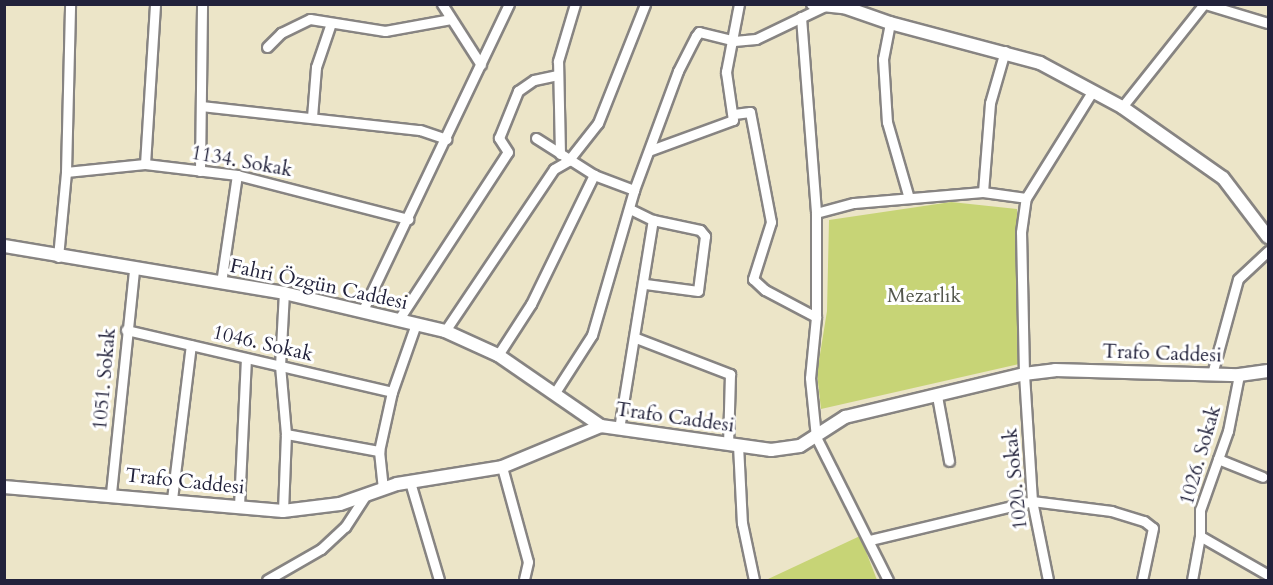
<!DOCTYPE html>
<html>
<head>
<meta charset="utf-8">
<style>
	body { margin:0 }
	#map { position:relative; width:1273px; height:585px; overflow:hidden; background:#ece5c8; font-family:Cardo,serif }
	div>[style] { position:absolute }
	.green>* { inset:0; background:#c7d476 }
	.roads { filter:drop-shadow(2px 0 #878482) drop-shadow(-2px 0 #878482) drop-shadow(0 2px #878482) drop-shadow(0 -2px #878482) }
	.minor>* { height:9px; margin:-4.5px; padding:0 4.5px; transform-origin:4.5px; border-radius:4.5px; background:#fff }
	.tertiary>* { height:12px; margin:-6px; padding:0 6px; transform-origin:6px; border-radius:6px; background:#fff }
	span { translate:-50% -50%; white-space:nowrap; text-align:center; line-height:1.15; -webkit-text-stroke:6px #fff; paint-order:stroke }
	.street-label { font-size:20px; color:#22223b }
	.park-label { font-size:20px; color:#54574d }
	.frame { position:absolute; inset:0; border:6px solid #22223b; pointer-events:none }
</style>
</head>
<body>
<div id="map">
	<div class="green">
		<i style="clip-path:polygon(951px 202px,1017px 209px,1019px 364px,821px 409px,817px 373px,827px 311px,829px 220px)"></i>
		<i style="clip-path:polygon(860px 536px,877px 580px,766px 580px)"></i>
	</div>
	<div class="roads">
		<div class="minor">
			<i style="left:442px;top:4px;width:72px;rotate:57.4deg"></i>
			<i style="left:1205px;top:4px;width:66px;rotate:16.8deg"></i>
			<i style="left:801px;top:17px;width:197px;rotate:85.6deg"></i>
			<i style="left:816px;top:213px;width:104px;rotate:90deg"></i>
			<i style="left:816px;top:317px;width:61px;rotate:95.6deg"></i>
			<i style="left:810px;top:378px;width:59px;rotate:84.2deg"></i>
			<i style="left:816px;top:437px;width:160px;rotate:63.3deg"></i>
			<i style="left:890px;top:23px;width:37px;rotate:101deg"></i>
			<i style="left:883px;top:59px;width:63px;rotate:86.4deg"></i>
			<i style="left:887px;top:122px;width:79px;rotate:73.9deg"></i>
			<i style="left:267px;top:47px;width:20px;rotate:-45deg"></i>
			<i style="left:281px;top:33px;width:32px;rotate:-26deg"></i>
			<i style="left:310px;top:19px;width:76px;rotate:9.1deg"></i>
			<i style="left:385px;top:31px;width:67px;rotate:-10.3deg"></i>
			<i style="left:201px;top:106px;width:220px;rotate:6.3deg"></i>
			<i style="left:420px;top:130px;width:28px;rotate:19deg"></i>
			<i style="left:1122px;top:107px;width:132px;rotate:-51.5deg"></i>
			<i style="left:734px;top:114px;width:16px;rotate:-7deg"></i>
			<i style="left:750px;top:112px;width:112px;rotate:79.2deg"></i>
			<i style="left:771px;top:222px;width:60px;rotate:107.5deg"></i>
			<i style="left:753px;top:279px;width:16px;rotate:43deg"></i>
			<i style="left:765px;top:290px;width:58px;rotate:27.9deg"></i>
			<i style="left:312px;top:117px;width:50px;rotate:-85.4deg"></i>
			<i style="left:316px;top:67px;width:46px;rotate:-71.2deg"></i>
			<i style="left:536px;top:138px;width:69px;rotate:32.5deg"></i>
			<i style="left:594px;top:175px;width:43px;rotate:20.6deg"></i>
			<i style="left:651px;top:150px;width:87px;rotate:-20.1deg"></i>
			<i style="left:733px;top:120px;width:49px;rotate:-98.3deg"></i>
			<i style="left:726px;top:72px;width:69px;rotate:-79.2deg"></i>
			<i style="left:560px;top:154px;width:93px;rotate:-91.2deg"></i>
			<i style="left:558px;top:61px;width:59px;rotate:-73.4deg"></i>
			<i style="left:145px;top:164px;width:160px;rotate:-86.4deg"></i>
			<i style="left:200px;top:171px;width:167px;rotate:-89.3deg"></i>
			<i style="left:66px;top:172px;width:79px;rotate:-5.8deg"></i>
			<i style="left:145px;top:164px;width:93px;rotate:6.8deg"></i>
			<i style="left:237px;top:175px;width:177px;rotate:14.4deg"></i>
			<i style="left:983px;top:192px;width:89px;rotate:-85.5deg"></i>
			<i style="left:990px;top:103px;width:54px;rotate:-73.9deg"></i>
			<i style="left:630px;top:209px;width:25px;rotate:26deg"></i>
			<i style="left:653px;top:220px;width:48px;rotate:12deg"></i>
			<i style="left:700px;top:230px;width:8px;rotate:50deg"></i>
			<i style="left:705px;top:236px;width:55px;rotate:97.3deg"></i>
			<i style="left:698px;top:291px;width:53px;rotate:-172.5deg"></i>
			<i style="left:816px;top:213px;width:39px;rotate:-15deg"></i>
			<i style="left:854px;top:203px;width:129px;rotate:-4.9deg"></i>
			<i style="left:983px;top:192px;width:43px;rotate:7.9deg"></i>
			<i style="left:58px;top:257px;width:85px;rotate:-84.6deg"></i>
			<i style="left:66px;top:172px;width:168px;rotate:-88.6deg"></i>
			<i style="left:221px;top:283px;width:109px;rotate:-81.6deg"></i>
			<i style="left:363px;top:310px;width:339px;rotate:-64.5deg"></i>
			<i style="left:399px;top:319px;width:199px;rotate:-56.9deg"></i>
			<i style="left:508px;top:152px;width:17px;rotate:-123deg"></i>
			<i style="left:499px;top:138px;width:51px;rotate:-68deg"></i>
			<i style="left:518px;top:91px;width:19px;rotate:-35deg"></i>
			<i style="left:534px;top:80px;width:24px;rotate:-12deg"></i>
			<i style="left:126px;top:330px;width:273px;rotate:13.1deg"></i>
			<i style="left:445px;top:331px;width:195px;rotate:-56.1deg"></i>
			<i style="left:554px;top:169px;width:16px;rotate:-30deg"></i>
			<i style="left:568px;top:161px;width:48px;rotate:-51.7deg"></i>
			<i style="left:598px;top:123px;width:128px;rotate:-68.4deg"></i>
			<i style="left:636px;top:338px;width:101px;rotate:21deg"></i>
			<i style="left:730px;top:374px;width:70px;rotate:91.6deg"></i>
			<i style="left:498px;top:355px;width:61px;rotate:-57.1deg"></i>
			<i style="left:531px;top:304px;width:144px;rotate:-64deg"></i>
			<i style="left:1212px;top:374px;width:98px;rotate:-74.7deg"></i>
			<i style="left:1238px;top:279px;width:41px;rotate:-43deg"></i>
			<i style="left:554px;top:394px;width:70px;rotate:-57.2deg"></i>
			<i style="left:592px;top:335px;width:151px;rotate:-73.8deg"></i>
			<i style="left:634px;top:190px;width:127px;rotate:-69.7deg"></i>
			<i style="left:678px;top:71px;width:39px;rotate:-63deg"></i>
			<i style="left:696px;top:36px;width:5px;rotate:-53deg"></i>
			<i style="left:699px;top:32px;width:36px;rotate:14deg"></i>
			<i style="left:734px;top:41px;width:22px;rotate:-5deg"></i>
			<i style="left:756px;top:39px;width:76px;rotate:-25.6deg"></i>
			<i style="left:937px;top:396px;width:66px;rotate:79.5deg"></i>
			<i style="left:619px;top:429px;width:212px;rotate:-80.8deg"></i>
			<i style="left:286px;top:434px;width:95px;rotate:10.4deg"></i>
			<i style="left:738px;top:445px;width:78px;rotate:87.1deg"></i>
			<i style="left:742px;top:523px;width:58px;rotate:78.1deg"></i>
			<i style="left:1218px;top:459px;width:48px;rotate:21.8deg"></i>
			<i style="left:502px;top:467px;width:98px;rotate:74.7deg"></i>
			<i style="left:528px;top:562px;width:18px;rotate:103deg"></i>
			<i style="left:410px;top:482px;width:102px;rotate:73.5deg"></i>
			<i style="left:383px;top:489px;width:38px;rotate:-96deg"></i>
			<i style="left:379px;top:451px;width:60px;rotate:-77.6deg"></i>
			<i style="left:392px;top:392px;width:72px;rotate:-70.6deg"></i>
			<i style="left:111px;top:493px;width:225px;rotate:-84.1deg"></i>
			<i style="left:172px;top:499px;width:155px;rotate:-83deg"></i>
			<i style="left:239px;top:506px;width:148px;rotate:-87.3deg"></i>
			<i style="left:283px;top:511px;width:77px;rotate:-87.8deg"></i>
			<i style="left:286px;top:434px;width:68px;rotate:-95deg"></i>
			<i style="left:280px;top:366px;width:73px;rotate:-86.9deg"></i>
			<i style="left:1200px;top:536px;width:78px;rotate:29.8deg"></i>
			<i style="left:870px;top:540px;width:167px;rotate:-13.5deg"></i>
			<i style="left:1032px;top:501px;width:80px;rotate:7.2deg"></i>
			<i style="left:1111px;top:511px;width:34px;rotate:17deg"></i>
			<i style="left:1144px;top:521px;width:11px;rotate:38deg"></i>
			<i style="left:1153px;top:528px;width:53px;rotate:101.9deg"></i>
			<i style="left:267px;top:580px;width:62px;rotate:-29.9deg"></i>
			<i style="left:321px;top:549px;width:33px;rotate:-43deg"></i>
			<i style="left:345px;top:527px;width:38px;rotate:-57deg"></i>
			<i style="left:1048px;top:580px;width:81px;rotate:-101.4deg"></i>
			<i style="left:1032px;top:501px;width:127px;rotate:-93.6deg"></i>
			<i style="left:1024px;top:374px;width:142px;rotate:-91.2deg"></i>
			<i style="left:1021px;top:232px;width:34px;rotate:-82deg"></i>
			<i style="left:1026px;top:198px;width:125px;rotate:-58.1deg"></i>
			<i style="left:1192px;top:580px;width:45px;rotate:-79.7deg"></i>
			<i style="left:1200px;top:536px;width:26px;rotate:-90deg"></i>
			<i style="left:1200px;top:510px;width:84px;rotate:-70.5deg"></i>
			<i style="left:1228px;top:431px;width:57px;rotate:-78.9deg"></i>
		</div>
		<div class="tertiary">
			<i style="left:813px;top:4px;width:31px;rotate:6deg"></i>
			<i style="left:844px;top:7px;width:49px;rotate:19.2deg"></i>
			<i style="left:890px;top:23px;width:155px;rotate:14.9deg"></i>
			<i style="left:1040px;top:63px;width:93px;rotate:28.2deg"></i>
			<i style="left:1122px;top:107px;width:123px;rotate:35.1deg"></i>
			<i style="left:1223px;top:178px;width:74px;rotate:52.7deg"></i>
			<i style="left:4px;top:246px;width:284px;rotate:9.5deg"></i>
			<i style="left:284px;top:293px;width:165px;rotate:13.3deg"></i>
			<i style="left:445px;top:331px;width:58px;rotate:24.4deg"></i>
			<i style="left:498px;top:355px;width:125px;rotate:34.6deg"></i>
			<i style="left:4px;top:487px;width:280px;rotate:4.9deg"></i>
			<i style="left:283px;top:511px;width:57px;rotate:-7deg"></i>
			<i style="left:340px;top:504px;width:60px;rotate:-19.3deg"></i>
			<i style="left:397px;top:484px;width:106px;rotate:-9.2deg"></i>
			<i style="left:502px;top:467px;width:107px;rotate:-22.5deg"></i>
			<i style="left:601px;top:426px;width:172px;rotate:8deg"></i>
			<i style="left:771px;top:450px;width:29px;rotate:-8deg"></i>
			<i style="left:800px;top:446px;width:54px;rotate:-32.8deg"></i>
			<i style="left:845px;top:417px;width:184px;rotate:-13.5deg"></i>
			<i style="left:1024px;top:374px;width:31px;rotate:-7deg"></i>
			<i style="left:1055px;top:370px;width:184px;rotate:1.6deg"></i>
			<i style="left:1239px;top:375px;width:29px;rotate:-8deg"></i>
		</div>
	</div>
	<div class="street-label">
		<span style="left:242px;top:161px;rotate:10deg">1134. Sokak</span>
		<span style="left:319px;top:284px;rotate:12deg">Fahri Özgün Caddesi</span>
		<span style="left:263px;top:343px;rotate:13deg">1046. Sokak</span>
		<span style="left:1162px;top:353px;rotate:2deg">Trafo Caddesi</span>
		<span style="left:104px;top:379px;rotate:-85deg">1051. Sokak</span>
		<span style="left:675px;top:417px;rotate:8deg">Trafo Caddesi</span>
		<span style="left:1200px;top:455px;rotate:-74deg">1026. Sokak</span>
		<span style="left:1015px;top:479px;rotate:-96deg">1020. Sokak</span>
		<span style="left:185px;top:481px;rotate:6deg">Trafo Caddesi</span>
	</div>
	<div class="park-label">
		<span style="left:924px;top:295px">Mezarlık</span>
	</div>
	<div class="frame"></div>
</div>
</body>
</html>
